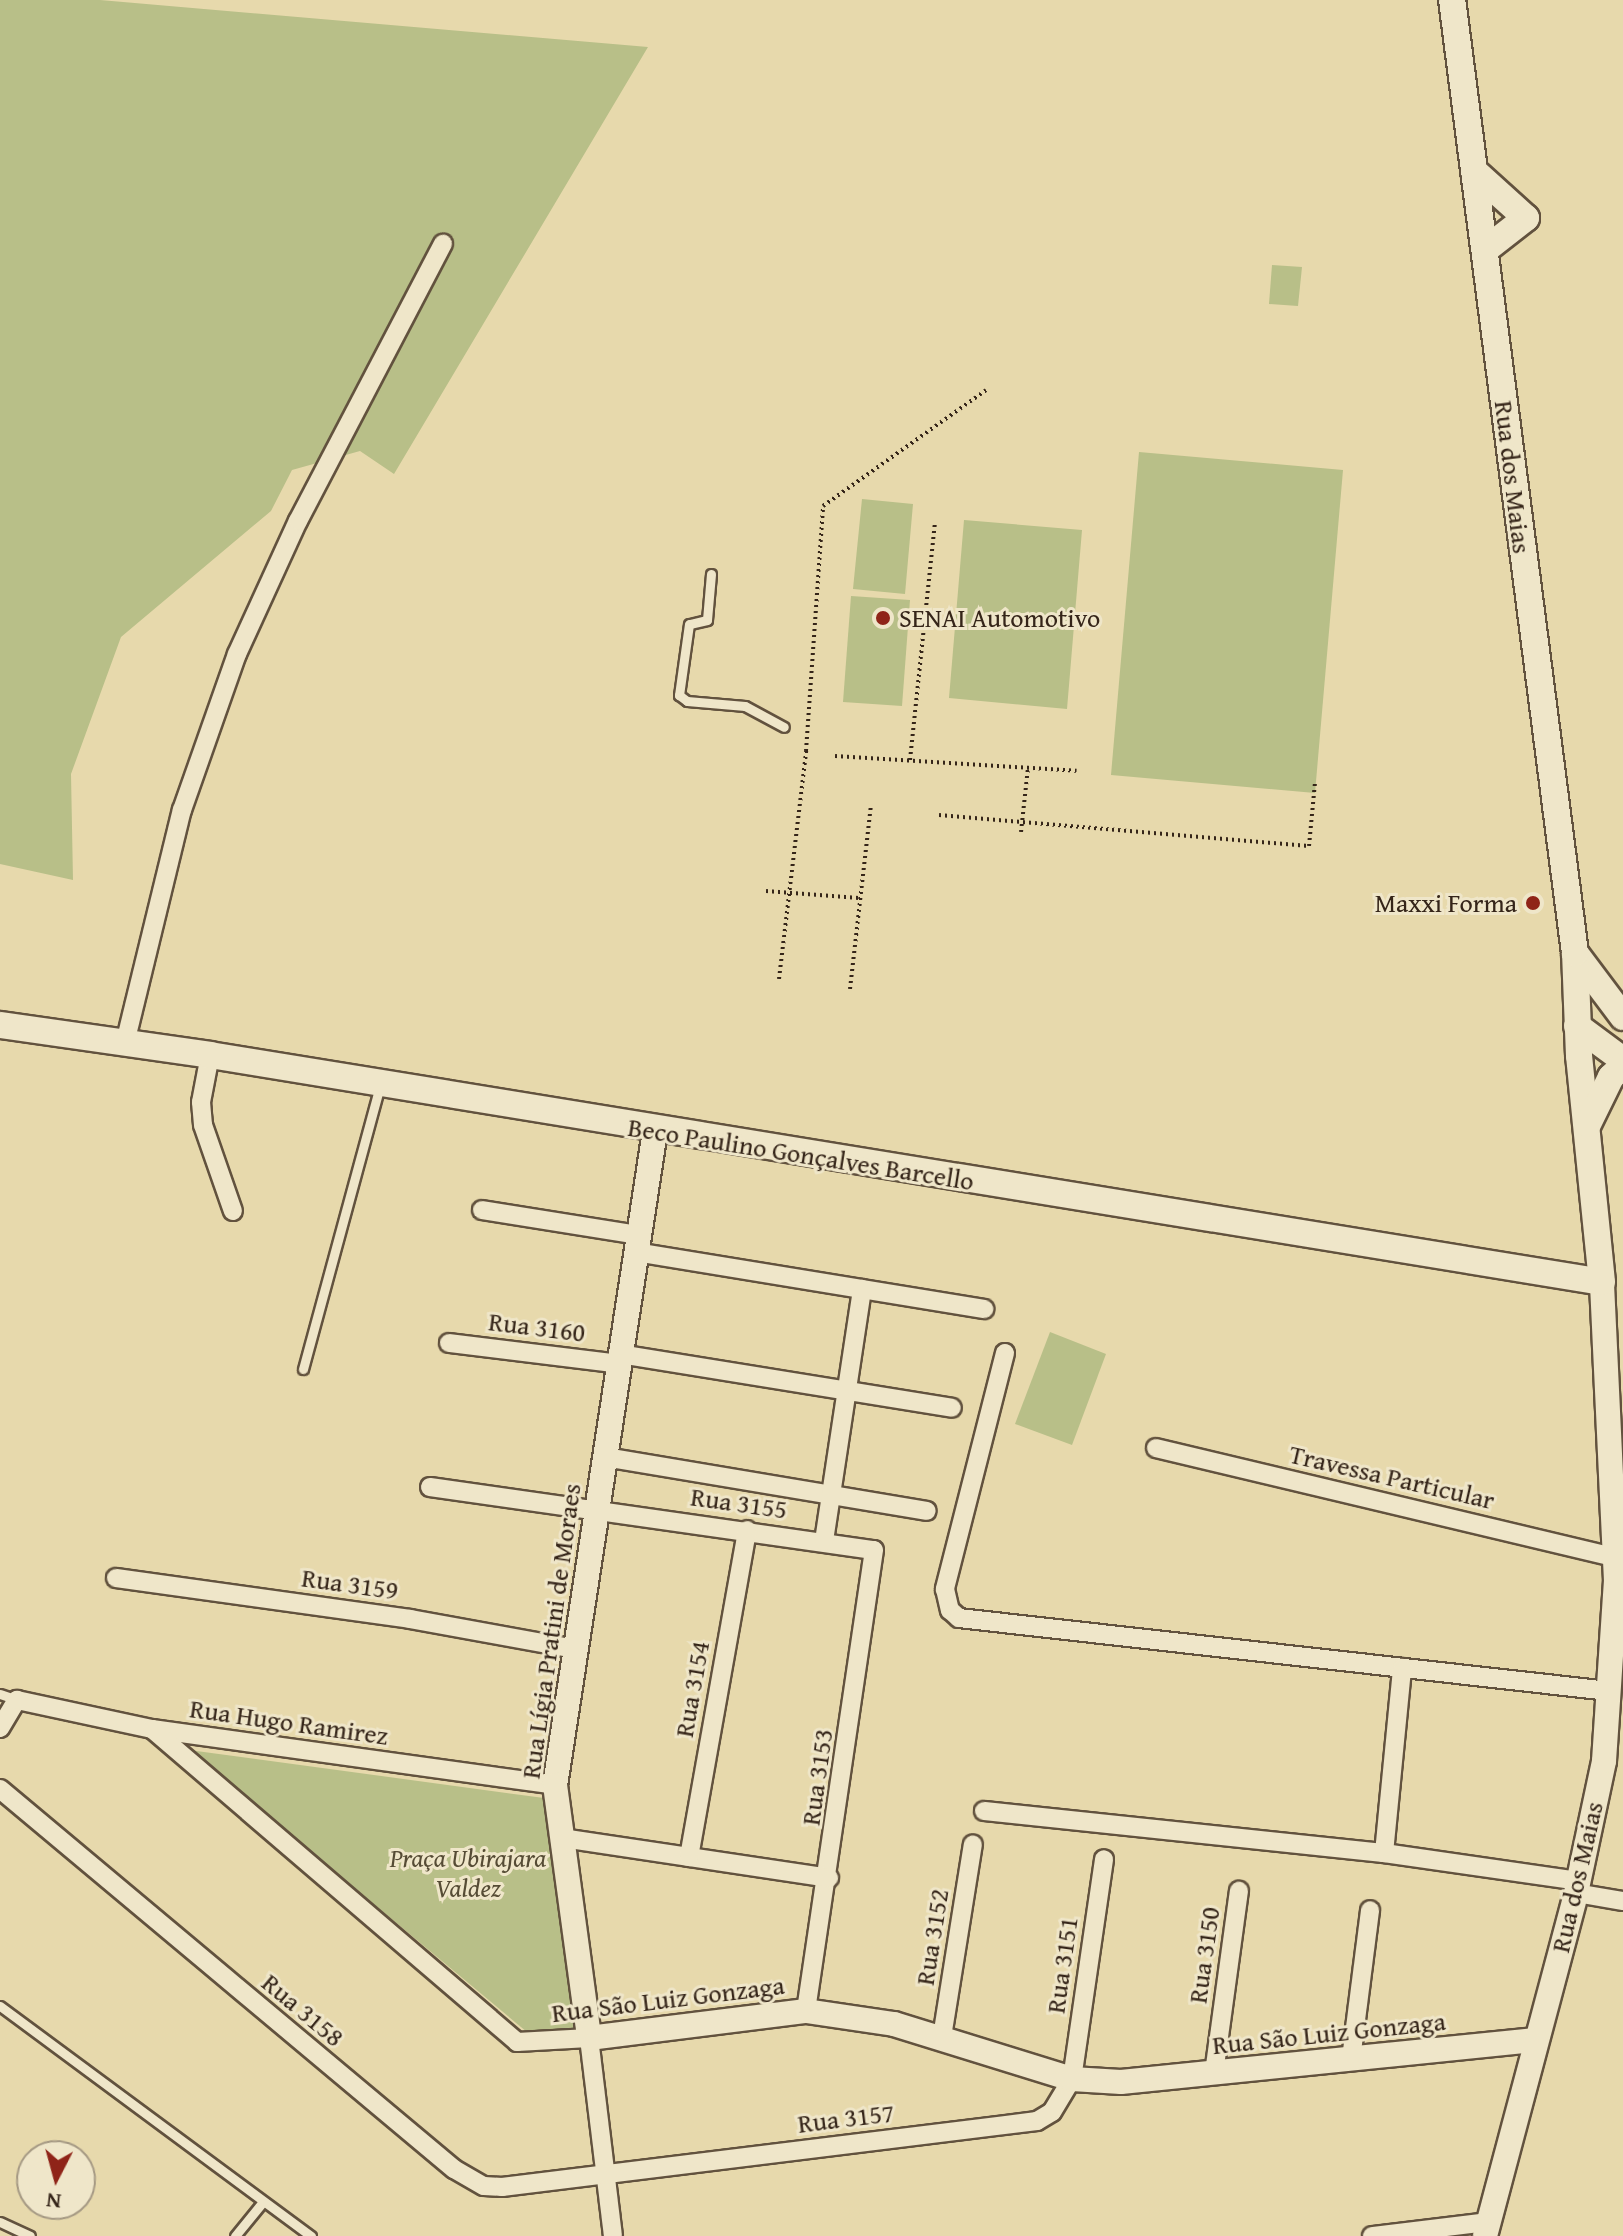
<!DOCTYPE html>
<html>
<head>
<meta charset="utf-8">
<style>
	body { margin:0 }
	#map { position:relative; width:1623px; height:2236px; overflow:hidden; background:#e7d9ac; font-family:"Gentium Book Plus",serif }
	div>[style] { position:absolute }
	.green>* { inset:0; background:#b8bf88 }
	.path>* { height:4px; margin-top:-2px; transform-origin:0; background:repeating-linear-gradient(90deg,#352519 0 2px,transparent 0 6px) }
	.roads { filter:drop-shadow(2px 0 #62523e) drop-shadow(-2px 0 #62523e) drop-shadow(0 2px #62523e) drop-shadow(0 -2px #62523e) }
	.service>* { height:9px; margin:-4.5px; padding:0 4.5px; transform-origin:4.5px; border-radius:4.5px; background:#efe6c9 }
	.minor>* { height:18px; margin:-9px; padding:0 9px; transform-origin:9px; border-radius:9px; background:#efe6c9 }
	.tertiary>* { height:24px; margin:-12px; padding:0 12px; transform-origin:12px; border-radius:12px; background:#efe6c9 }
	.secondary>* { height:26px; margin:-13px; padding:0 13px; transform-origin:13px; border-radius:13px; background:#efe6c9 }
	.dots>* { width:22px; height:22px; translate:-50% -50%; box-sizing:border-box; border:4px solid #efe6c9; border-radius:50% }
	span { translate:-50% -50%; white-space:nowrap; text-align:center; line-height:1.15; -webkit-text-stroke:6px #efe6c9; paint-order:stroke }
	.street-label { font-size:26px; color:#352519 }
	.poi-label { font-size:26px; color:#352519 }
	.left { translate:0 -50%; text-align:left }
	.right { translate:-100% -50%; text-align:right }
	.park-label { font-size:26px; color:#564c35; font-style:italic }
	.north { position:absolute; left:16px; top:2140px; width:80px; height:80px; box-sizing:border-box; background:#efe6c9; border:2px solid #a59983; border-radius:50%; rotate:186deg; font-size:22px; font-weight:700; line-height:32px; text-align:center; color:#352519 }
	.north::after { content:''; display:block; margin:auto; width:28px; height:36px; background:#8f2418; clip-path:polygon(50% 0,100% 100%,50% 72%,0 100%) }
</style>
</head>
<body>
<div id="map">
	<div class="green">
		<i style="clip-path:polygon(0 0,100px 0,648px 47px,394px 474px,360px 451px,292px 470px,271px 511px,121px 637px,71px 774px,73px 880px,0 864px)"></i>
		<i style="clip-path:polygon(1272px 265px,1302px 267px,1298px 306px,1269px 304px)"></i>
		<i style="clip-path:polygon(1139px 452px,1343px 470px,1315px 793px,1111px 775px)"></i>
		<i style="clip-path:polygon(862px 499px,913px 504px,905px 594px,853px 589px)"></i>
		<i style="clip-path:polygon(964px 520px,1082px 530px,1067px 709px,949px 698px)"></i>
		<i style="clip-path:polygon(851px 596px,910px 600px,902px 706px,843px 702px)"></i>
		<i style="clip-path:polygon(1050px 1332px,1106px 1354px,1072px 1445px,1015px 1424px)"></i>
		<i style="clip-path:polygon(189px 1750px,544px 1798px,576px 2031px,533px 2037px)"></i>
	</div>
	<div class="path">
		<i style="left:835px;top:756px;width:242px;rotate:3.5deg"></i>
		<i style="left:910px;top:760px;width:238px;rotate:-84deg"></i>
		<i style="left:939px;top:815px;width:371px;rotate:4.8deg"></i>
		<i style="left:1309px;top:846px;width:63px;rotate:-84.6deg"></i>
		<i style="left:1021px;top:832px;width:64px;rotate:-83.8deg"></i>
		<i style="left:766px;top:891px;width:93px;rotate:4.3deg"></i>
		<i style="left:779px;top:979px;width:230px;rotate:-83.2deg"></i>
		<i style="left:806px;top:751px;width:246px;rotate:-86deg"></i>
		<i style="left:823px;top:506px;width:200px;rotate:-35.4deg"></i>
		<i style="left:850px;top:989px;width:186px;rotate:-83.5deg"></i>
	</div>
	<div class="roads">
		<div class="service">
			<i style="left:711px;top:574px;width:46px;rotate:95deg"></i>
			<i style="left:707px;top:620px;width:18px;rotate:167deg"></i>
			<i style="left:689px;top:624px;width:72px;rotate:98deg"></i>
			<i style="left:679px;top:695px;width:10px;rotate:37deg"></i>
			<i style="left:687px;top:701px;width:58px;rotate:4.9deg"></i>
			<i style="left:745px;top:706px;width:44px;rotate:28.3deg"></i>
			<i style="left:303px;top:1369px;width:294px;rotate:-74.8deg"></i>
			<i style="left:0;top:1694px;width:18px;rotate:19deg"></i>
			<i style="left:0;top:2006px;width:387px;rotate:36.5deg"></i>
			<i style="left:0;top:2222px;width:33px;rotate:25deg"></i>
			<i style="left:235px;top:2236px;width:43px;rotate:-50.7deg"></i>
		</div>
		<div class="minor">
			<i style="left:125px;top:1043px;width:240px;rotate:-76.3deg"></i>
			<i style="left:182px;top:810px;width:165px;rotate:-70.6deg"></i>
			<i style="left:237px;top:654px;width:146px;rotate:-65.4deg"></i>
			<i style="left:298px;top:521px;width:313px;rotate:-62.4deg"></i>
			<i style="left:210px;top:1055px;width:48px;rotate:100.8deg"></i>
			<i style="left:201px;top:1102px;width:23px;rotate:85deg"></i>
			<i style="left:203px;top:1125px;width:91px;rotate:70.8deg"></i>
			<i style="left:482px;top:1210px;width:158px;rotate:9.1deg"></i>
			<i style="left:636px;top:1252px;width:353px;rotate:9.3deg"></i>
			<i style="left:449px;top:1343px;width:171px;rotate:7deg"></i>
			<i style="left:1005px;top:1353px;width:244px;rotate:104.3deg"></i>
			<i style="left:945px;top:1589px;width:22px;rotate:77deg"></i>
			<i style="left:950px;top:1610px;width:12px;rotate:42deg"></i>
			<i style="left:959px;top:1618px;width:654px;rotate:6.41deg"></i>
			<i style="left:620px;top:1354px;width:336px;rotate:9.2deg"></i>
			<i style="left:1156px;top:1448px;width:473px;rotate:13.4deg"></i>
			<i style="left:605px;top:1457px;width:326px;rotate:9.5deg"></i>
			<i style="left:430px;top:1487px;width:448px;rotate:8.1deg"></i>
			<i style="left:874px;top:1550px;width:466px;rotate:98.4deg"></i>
			<i style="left:824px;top:1541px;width:255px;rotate:-81.4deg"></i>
			<i style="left:116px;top:1578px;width:297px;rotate:7.9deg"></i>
			<i style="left:410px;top:1619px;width:168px;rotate:10.3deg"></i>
			<i style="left:0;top:1728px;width:33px;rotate:-59deg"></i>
			<i style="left:17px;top:1700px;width:138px;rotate:12.1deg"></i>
			<i style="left:152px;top:1729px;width:407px;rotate:7.9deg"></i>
			<i style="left:152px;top:1729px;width:481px;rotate:40.6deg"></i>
			<i style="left:517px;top:2042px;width:72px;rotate:-3.2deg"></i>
			<i style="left:589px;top:2038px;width:199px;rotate:83.1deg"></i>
			<i style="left:0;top:1789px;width:592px;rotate:39.93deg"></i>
			<i style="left:454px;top:2169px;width:34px;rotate:30deg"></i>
			<i style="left:484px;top:2186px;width:18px;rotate:3deg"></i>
			<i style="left:502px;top:2187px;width:539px;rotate:-7.03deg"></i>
			<i style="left:1037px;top:2121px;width:17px;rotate:-31deg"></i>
			<i style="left:1052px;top:2112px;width:39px;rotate:-59deg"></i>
			<i style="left:1072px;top:2079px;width:222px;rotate:-81.7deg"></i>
			<i style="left:984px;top:1811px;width:402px;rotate:6deg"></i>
			<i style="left:1384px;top:1853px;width:186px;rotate:-84.4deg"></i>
			<i style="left:562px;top:1838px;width:270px;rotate:8.5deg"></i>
			<i style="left:1384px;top:1853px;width:196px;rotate:8.2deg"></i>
			<i style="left:689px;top:1857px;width:332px;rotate:-79.9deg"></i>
			<i style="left:1576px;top:1893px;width:48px;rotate:9.7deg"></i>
			<i style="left:942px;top:2037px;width:195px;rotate:-80.9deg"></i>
			<i style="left:1351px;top:2059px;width:150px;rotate:-82.7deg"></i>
			<i style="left:1214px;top:2073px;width:184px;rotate:-82.2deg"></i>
			<i style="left:1372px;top:2236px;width:117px;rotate:-6.9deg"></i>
		</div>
		<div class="tertiary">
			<i style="left:655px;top:1131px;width:662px;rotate:98.69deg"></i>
			<i style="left:555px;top:1785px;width:255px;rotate:82.3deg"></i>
			<i style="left:589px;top:2038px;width:219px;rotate:-7.1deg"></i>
			<i style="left:806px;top:2011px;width:89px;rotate:8.4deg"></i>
			<i style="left:894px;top:2024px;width:186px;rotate:17.2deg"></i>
			<i style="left:1072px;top:2079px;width:49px;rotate:3.5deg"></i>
			<i style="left:1121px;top:2082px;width:417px;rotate:-5.8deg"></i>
			<i style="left:1485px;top:2236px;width:355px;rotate:-75.1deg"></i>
			<i style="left:1576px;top:1893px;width:135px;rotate:-78deg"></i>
			<i style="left:1604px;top:1761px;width:180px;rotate:-86.2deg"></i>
			<i style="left:1616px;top:1581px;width:299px;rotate:-92.7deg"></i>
		</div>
		<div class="secondary">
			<i style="left:1474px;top:171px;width:70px;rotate:42.1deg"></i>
			<i style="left:1526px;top:218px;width:52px;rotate:142deg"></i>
			<i style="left:1575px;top:953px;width:80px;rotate:53.1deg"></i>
			<i style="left:0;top:1025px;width:212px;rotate:8.1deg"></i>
			<i style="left:210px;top:1055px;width:1410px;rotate:9.26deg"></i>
			<i style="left:1602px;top:1282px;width:227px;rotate:-95.8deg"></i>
			<i style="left:1579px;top:1056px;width:103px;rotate:-92.2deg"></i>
			<i style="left:1575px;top:953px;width:961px;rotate:-97.35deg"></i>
			<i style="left:1577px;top:1026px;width:57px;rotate:36.5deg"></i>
			<i style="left:1588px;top:1124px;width:52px;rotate:-63.9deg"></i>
			<i style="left:1611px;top:1077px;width:16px;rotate:-43deg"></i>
		</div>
	</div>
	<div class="dots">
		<i style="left:883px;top:618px;background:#8f2418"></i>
		<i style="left:1533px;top:903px;background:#8f2418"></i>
	</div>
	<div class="street-label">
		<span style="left:1513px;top:477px;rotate:83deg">Rua dos Maias</span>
		<span style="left:801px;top:1154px;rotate:9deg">Beco Paulino Gonçalves Barcello</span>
		<span style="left:537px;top:1327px;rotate:7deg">Rua 3160</span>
		<span style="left:1392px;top:1477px;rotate:13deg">Travessa Particular</span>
		<span style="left:739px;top:1503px;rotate:8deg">Rua 3155</span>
		<span style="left:350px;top:1584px;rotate:8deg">Rua 3159</span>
		<span style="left:551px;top:1631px;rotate:-82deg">Rua Lígia Pratini de Moraes</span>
		<span style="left:692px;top:1689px;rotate:-80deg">Rua 3154</span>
		<span style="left:289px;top:1722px;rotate:8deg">Rua Hugo Ramirez</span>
		<span style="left:817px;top:1777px;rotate:-82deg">Rua 3153</span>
		<span style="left:1577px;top:1877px;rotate:-77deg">Rua dos Maias</span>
		<span style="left:932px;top:1937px;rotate:-81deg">Rua 3152</span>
		<span style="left:1204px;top:1955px;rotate:-82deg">Rua 3150</span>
		<span style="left:1062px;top:1965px;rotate:-82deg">Rua 3151</span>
		<span style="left:668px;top:1999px;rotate:-7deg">Rua São Luiz Gonzaga</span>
		<span style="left:303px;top:2010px;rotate:40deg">Rua 3158</span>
		<span style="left:1329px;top:2033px;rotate:-6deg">Rua São Luiz Gonzaga</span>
		<span style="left:846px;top:2118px;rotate:-7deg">Rua 3157</span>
	</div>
	<div class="poi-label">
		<span class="left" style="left:899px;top:618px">SENAI Automotivo</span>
		<span class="right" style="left:1517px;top:903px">Maxxi Forma</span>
	</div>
	<div class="park-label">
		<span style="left:468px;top:1873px">Praça Ubirajara<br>Valdez</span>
	</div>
	<div class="north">N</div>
</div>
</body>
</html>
